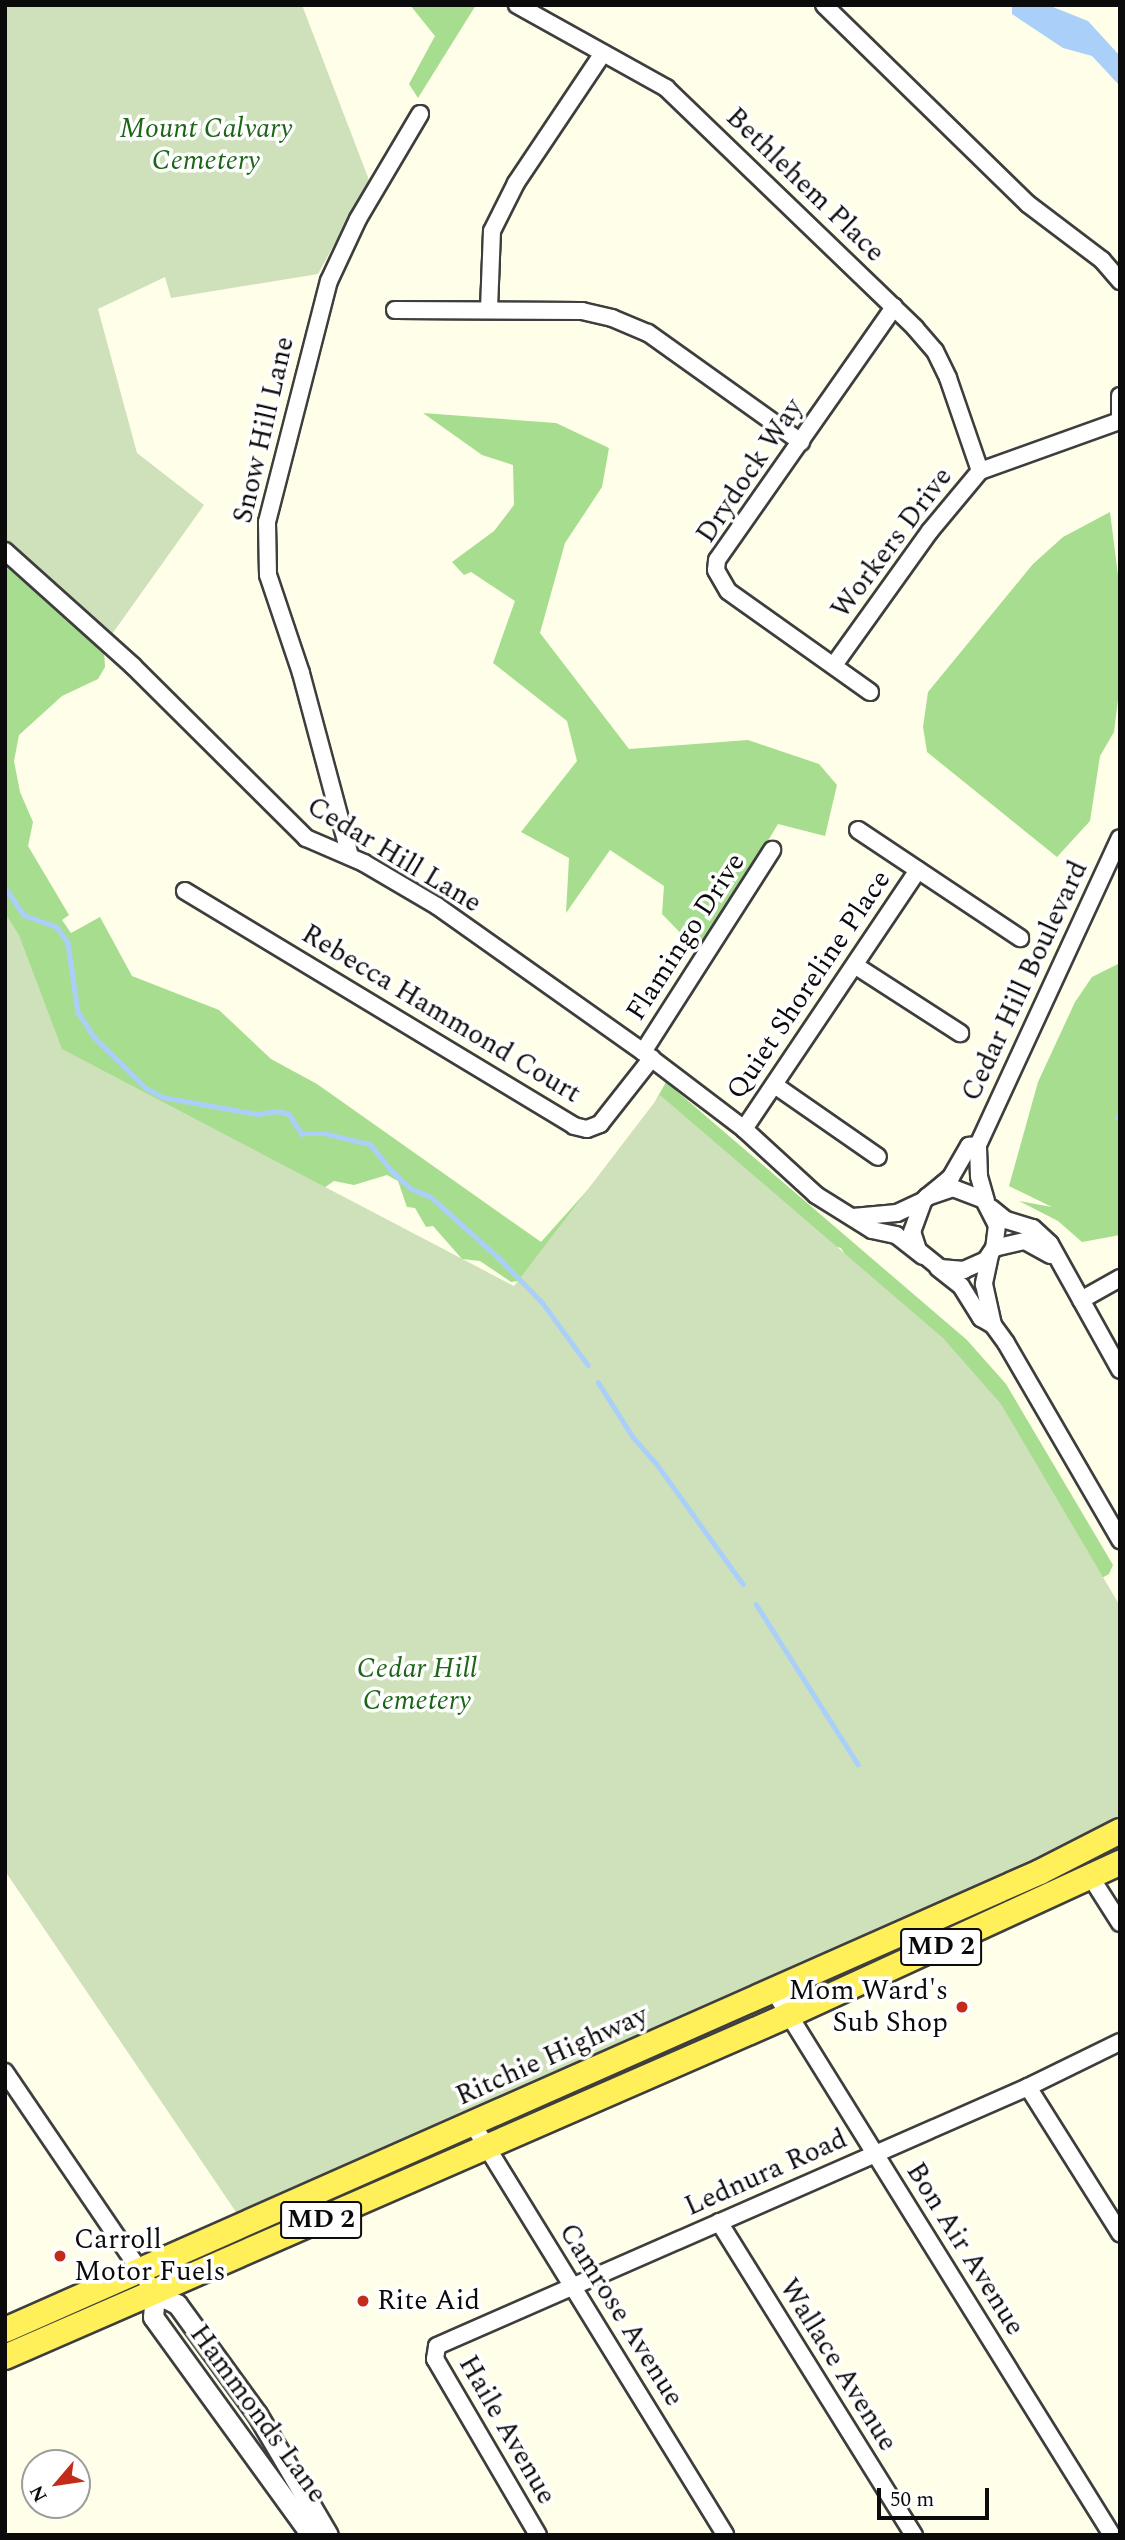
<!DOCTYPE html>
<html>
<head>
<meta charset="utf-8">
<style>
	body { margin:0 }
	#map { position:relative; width:1125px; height:2540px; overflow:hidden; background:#fffee9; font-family:Spectral,serif }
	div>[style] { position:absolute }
	.forest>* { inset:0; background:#a7dd8f }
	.cemetery>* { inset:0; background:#cfe1ba }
	.water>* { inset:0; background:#aad0fa }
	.stream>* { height:4.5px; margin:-2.25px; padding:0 2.25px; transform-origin:2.25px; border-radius:2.25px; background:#aad0fa }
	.roads { filter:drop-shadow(2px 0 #3e3e3e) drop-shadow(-2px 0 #3e3e3e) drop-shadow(0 2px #3e3e3e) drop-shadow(0 -2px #3e3e3e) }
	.minor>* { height:16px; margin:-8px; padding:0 8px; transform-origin:8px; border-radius:8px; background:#fff }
	.tertiary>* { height:19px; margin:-9.5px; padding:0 9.5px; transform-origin:9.5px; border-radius:9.5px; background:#fff }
	.primary>* { height:24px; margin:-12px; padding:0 12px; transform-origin:12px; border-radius:12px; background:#ffef59 }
	.dots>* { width:19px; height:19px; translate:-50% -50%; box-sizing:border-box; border:4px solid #fff; border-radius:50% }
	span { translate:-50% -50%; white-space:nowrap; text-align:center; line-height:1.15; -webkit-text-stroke:7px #fff; paint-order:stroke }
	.shield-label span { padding:2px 5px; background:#fff; border:2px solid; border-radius:5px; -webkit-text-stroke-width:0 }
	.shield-label { font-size:26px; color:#0b0b0b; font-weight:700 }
	.park-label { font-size:28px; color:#1d6618; font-style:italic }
	.street-label { font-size:28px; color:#0b0b0b }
	.poi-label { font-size:28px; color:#0b0b0b }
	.right { translate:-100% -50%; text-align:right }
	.left { translate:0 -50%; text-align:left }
	.frame { position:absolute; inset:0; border:7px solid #0b0b0b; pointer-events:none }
	.north { position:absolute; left:21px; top:2449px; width:70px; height:70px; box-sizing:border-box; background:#fff; border:2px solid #9d9d9d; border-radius:50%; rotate:241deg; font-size:19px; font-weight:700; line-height:28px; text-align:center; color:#0b0b0b }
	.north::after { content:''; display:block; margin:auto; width:24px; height:32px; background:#c32c1b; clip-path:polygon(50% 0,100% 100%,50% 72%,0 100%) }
	.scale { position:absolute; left:877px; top:2488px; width:112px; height:32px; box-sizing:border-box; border:4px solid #0b0b0b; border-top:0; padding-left:9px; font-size:21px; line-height:24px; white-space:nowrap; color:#0b0b0b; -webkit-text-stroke:5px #fff; paint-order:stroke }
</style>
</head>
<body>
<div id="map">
	<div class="forest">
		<i style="clip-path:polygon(410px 5px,476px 5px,418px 98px,409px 84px,435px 36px)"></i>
		<i style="clip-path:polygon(423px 413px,556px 423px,609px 448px,602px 487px,565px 543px,540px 633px,629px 749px,748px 740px,819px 764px,837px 785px,825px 836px,778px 824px,700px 953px,662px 914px,664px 886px,610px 850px,566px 913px,569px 858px,521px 832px,577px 761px,567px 721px,493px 663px,515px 601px,471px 572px,464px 575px,452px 562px,494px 531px,514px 505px,513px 465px,482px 455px)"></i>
		<i style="clip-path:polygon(1110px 512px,1120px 591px,1120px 683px,1114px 732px,1100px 756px,1090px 821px,1057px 857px,927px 752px,923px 727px,928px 692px,1033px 564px,1063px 537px)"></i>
		<i style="clip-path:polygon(5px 564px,104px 651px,105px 667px,98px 679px,62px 696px,19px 735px,14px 761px,20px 792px,33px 822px,28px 846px,69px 915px,62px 920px,71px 933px,100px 917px,132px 976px,219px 1010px,271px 1059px,317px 1084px,541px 1242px,636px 1136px,666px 1082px,967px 1340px,1006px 1384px,1113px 1565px,1109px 1574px,1091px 1584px,863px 1284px,841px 1248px,826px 1244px,511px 1282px,480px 1261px,462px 1259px,433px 1226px,426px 1227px,415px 1208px,407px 1207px,398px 1181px,387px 1175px,354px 1185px,334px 1181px,318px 1192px,5px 1083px)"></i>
		<i style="clip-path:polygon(1120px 963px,1120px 1235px,1082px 1242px,1058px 1221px,1019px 1201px,1052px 1207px,1009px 1186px,1038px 1082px,1075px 1002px,1092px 977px)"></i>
	</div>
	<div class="cemetery">
		<i style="clip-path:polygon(5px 5px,302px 5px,369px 180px,318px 274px,171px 298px,165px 277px,98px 309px,137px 453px,204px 505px,110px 637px,5px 547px)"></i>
		<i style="clip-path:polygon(5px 913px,19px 935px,62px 1049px,514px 1286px,660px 1095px,943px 1338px,1001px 1404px,1120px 1606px,1120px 1820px,1075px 1846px,238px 2215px,5px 1871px)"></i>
	</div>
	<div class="water">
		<i style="clip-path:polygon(1012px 5px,1048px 5px,1088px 21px,1120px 56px,1120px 86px,1092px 56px,1063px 48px,1012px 14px)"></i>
	</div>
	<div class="stream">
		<i style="left:5px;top:887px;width:34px;rotate:56deg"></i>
		<i style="left:24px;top:915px;width:35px;rotate:20deg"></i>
		<i style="left:57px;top:927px;width:19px;rotate:55deg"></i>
		<i style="left:68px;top:943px;width:70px;rotate:81.8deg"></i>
		<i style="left:78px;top:1012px;width:31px;rotate:57deg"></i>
		<i style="left:95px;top:1038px;width:71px;rotate:44.4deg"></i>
		<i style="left:146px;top:1088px;width:18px;rotate:29deg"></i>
		<i style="left:162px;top:1097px;width:97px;rotate:10.1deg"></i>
		<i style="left:257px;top:1114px;width:21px;rotate:-8deg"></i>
		<i style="left:278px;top:1111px;width:11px;rotate:15deg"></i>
		<i style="left:289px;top:1114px;width:24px;rotate:57deg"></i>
		<i style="left:302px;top:1134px;width:25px"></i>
		<i style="left:327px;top:1134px;width:44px;rotate:13.1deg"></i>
		<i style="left:370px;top:1144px;width:36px;rotate:51deg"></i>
		<i style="left:393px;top:1172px;width:23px;rotate:43deg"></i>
		<i style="left:410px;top:1188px;width:23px;rotate:23deg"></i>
		<i style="left:431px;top:1197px;width:91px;rotate:41.9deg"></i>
		<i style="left:499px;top:1258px;width:62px;rotate:45.7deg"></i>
		<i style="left:542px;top:1302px;width:78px;rotate:53.9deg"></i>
		<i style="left:1117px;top:1117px;width:4px;rotate:-34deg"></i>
		<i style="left:598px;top:1382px;width:65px;rotate:57.5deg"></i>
		<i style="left:633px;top:1437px;width:35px;rotate:49deg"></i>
		<i style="left:656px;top:1463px;width:149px;rotate:54.3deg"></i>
		<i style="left:756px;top:1604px;width:190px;rotate:57.5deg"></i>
	</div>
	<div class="roads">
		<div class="minor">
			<i style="left:517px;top:5px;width:171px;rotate:29.1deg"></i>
			<i style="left:666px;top:88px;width:346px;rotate:43.9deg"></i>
			<i style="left:915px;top:328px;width:30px;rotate:49deg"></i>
			<i style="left:935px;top:351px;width:30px;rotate:64deg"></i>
			<i style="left:948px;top:378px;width:98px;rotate:71deg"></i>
			<i style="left:824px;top:5px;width:285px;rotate:44.3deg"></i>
			<i style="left:1028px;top:204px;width:93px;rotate:37.1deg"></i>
			<i style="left:1102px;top:260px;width:28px;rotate:49deg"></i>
			<i style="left:489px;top:309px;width:78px;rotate:-87.8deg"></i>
			<i style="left:492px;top:231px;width:54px;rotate:-63.4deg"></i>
			<i style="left:516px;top:183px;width:156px;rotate:-56.2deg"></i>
			<i style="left:395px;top:310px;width:187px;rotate:0.3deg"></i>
			<i style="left:582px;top:311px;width:31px;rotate:13deg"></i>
			<i style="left:612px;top:318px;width:39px;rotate:23deg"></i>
			<i style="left:648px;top:333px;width:188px;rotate:35.5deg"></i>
			<i style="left:1120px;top:396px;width:25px;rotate:90deg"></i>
			<i style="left:5px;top:551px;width:172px;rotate:41.9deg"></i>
			<i style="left:133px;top:666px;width:244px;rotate:44.8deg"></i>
			<i style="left:306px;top:838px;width:63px;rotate:23.3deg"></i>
			<i style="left:364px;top:863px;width:85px;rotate:30.5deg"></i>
			<i style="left:437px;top:906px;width:252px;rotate:35.3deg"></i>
			<i style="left:643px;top:1052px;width:127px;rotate:37.3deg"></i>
			<i style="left:744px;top:1129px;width:98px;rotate:42.5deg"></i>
			<i style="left:816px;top:1195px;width:66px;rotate:32deg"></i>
			<i style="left:872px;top:1230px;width:25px;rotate:12deg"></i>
			<i style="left:896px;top:1235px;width:34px;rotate:38deg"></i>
			<i style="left:834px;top:665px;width:165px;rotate:-54.4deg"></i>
			<i style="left:930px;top:531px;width:78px;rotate:-50.2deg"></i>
			<i style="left:980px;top:471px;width:149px;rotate:-19.7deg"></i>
			<i style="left:870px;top:692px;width:174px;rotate:-144.6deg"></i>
			<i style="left:728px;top:591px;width:24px;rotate:-120deg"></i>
			<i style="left:716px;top:570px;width:10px;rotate:-84deg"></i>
			<i style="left:717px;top:560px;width:309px;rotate:-55deg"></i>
			<i style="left:858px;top:830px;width:195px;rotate:33.7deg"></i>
			<i style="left:350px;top:856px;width:189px;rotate:-105deg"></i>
			<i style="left:301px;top:673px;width:103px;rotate:-108.6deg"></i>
			<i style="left:268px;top:575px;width:53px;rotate:-91.1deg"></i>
			<i style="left:267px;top:522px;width:249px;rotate:-75.6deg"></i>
			<i style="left:329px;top:281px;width:68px;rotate:-64.9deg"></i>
			<i style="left:358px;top:219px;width:122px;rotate:-59.4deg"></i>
			<i style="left:185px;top:891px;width:454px;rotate:31.1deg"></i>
			<i style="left:574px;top:1126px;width:13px;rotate:13deg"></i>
			<i style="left:587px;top:1129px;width:14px;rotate:-21deg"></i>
			<i style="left:600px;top:1124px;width:84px;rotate:-51.8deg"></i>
			<i style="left:856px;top:966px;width:124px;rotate:32.8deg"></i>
			<i style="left:643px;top:1052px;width:240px;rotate:-57.4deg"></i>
			<i style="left:776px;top:1086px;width:124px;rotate:34.8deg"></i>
			<i style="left:744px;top:1129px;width:312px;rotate:-56.1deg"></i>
			<i style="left:927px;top:1197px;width:28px;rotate:-19deg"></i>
			<i style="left:953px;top:1188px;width:33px;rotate:21deg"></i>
			<i style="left:984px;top:1200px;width:28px;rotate:63deg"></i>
			<i style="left:997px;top:1225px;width:23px;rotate:97deg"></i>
			<i style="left:994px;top:1248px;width:14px;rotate:124deg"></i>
			<i style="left:986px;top:1260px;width:24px;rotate:156deg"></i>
			<i style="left:964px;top:1270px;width:24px;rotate:-175deg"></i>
			<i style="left:940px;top:1268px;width:28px;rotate:-141deg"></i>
			<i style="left:918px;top:1250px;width:19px;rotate:-108deg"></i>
			<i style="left:912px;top:1232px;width:33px;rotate:-70deg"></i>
			<i style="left:923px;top:1201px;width:6px;rotate:-45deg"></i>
			<i style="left:927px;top:1197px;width:21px;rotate:-39deg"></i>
			<i style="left:943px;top:1184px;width:11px;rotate:-41deg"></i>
			<i style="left:951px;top:1177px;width:36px;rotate:-60deg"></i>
			<i style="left:969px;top:1146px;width:9px;rotate:-6deg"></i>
			<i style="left:986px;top:1201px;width:26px;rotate:-106deg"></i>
			<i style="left:979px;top:1176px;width:31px;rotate:-92deg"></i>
			<i style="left:978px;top:1145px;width:338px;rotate:-65.2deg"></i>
			<i style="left:991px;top:1208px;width:19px;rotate:39deg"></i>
			<i style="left:1006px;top:1220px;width:28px;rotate:17deg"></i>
			<i style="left:1033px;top:1228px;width:23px;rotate:43deg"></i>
			<i style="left:1050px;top:1244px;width:144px;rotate:60.9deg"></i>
			<i style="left:853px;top:1217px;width:44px;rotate:-5.2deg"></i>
			<i style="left:897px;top:1213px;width:26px;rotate:-25deg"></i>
			<i style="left:994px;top:1248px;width:32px;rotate:-13deg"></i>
			<i style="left:1025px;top:1241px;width:29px;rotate:29deg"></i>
			<i style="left:990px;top:1255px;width:30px;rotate:102deg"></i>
			<i style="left:984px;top:1284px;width:42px;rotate:77.6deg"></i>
			<i style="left:938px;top:1268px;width:29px;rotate:38deg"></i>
			<i style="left:961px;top:1286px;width:38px;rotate:58deg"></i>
			<i style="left:981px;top:1318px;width:14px;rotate:30deg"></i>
			<i style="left:993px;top:1325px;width:22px;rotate:54deg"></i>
			<i style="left:1006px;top:1343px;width:228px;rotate:59.9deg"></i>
			<i style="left:1081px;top:1300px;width:45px;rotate:-29.4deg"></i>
			<i style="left:1092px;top:1879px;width:52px;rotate:57.5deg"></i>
			<i style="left:774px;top:1991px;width:640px;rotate:58.15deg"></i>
			<i style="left:5px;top:2072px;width:267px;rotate:55.8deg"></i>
			<i style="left:1028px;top:2087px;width:173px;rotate:57.8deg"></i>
			<i style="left:472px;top:2123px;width:483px;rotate:58.4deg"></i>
			<i style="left:719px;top:2222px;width:369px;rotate:58.1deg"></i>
			<i style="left:538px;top:2535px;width:204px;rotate:-120.3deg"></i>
			<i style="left:435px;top:2359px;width:13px;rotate:-81deg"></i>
			<i style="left:437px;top:2346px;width:645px;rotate:-23.66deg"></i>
			<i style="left:1028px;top:2087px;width:102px;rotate:-26.1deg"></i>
		</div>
		<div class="tertiary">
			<i style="left:311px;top:2535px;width:269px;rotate:-125.9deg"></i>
			<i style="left:153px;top:2317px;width:24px;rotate:-85deg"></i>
			<i style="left:155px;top:2293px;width:25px;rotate:27deg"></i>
			<i style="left:177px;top:2304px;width:136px;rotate:54deg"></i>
			<i style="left:257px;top:2414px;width:140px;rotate:59.6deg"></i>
		</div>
		<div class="primary">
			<i style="left:5px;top:2330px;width:1132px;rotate:-23.87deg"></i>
			<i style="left:1040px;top:1872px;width:90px;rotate:-27.1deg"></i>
			<i style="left:5px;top:2357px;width:855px;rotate:-23.57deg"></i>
			<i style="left:789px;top:2015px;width:364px;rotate:-24.7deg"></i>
		</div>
	</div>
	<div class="dots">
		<i style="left:962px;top:2007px;background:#c32c1b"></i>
		<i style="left:60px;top:2256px;background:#c32c1b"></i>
		<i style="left:363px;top:2301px;background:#c32c1b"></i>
	</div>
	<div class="shield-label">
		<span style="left:941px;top:1947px">MD 2</span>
		<span style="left:321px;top:2220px">MD 2</span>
	</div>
	<div class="park-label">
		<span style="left:206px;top:145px">Mount Calvary<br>Cemetery</span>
		<span style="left:417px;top:1685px">Cedar Hill<br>Cemetery</span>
	</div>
	<div class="street-label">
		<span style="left:805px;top:185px;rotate:44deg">Bethlehem Place</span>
		<span style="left:264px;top:430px;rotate:-77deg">Snow Hill Lane</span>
		<span style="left:750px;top:471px;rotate:-56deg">Drydock Way</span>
		<span style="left:892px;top:543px;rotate:-53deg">Workers Drive</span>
		<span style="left:394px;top:855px;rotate:31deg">Cedar Hill Lane</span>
		<span style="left:686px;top:937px;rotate:-57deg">Flamingo Drive</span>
		<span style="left:1025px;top:981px;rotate:-65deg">Cedar Hill Boulevard</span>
		<span style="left:809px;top:985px;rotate:-56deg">Quiet Shoreline Place</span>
		<span style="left:441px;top:1014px;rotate:31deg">Rebecca Hammond Court</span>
		<span style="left:552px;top:2056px;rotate:-24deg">Ritchie Highway</span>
		<span style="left:766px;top:2173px;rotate:-24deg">Lednura Road</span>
		<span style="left:965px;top:2249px;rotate:58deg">Bon Air Avenue</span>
		<span style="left:621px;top:2315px;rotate:58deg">Camrose Avenue</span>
		<span style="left:838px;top:2365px;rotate:58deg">Wallace Avenue</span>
		<span style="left:258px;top:2414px;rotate:54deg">Hammonds Lane</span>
		<span style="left:507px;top:2430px;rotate:60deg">Haile Avenue</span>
	</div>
	<div class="poi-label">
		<span class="right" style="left:948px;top:2007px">Mom Ward's<br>Sub Shop</span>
		<span class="left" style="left:74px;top:2256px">Carroll<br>Motor Fuels</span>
		<span class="left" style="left:377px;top:2301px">Rite Aid</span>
	</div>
	<div class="frame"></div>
	<div class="north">N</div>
	<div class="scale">50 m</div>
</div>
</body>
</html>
